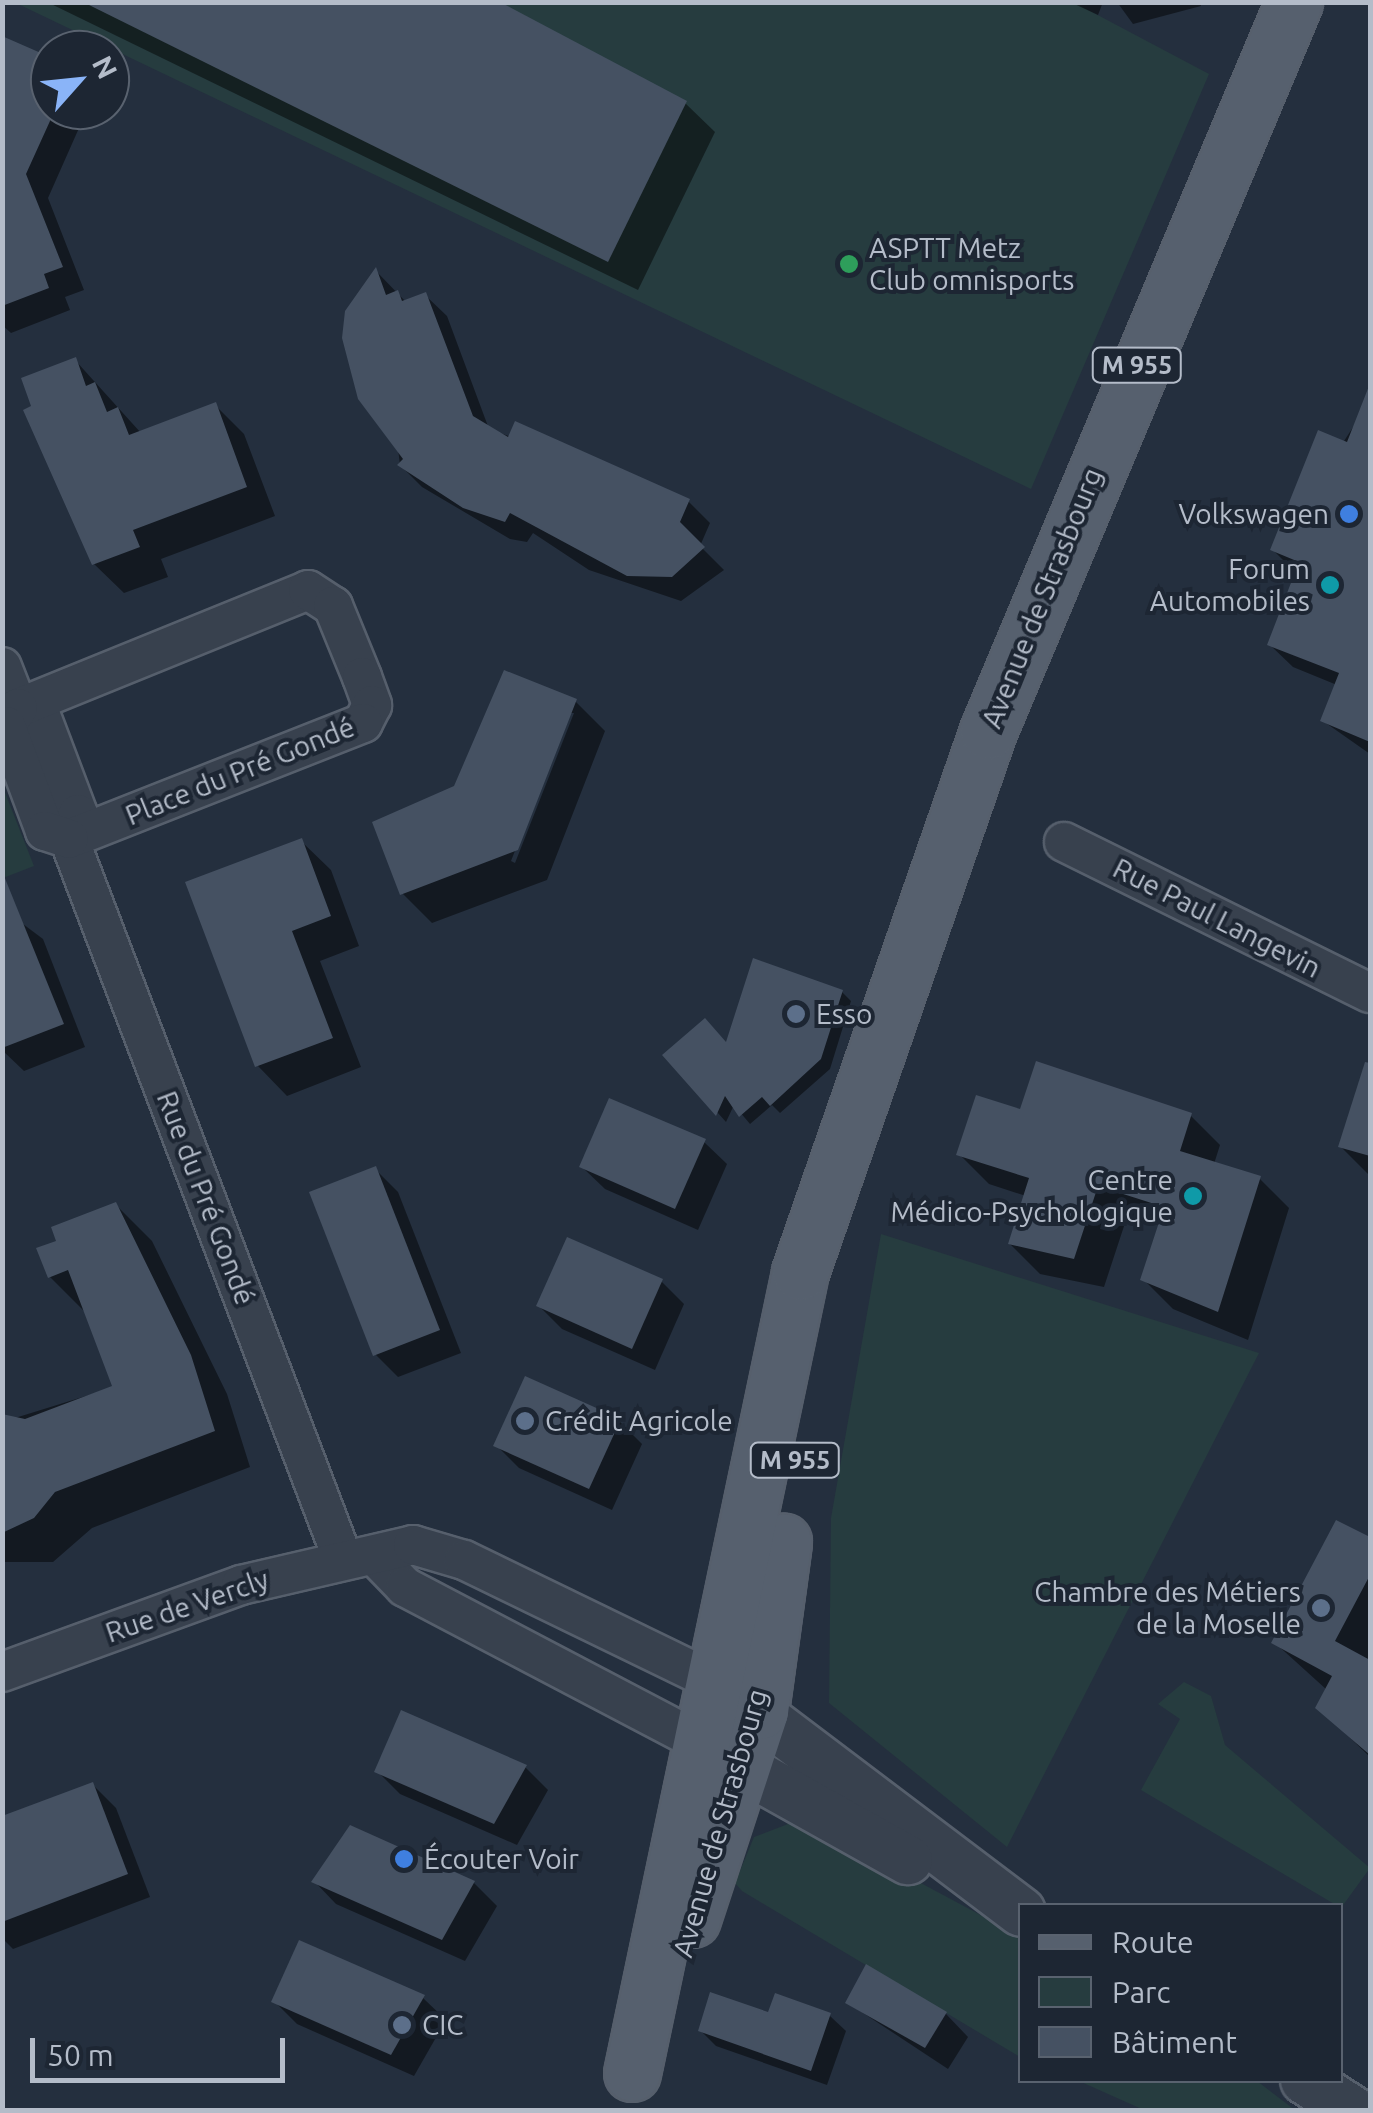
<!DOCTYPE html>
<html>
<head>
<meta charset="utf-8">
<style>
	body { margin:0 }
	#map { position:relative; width:1373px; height:2113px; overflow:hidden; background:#242f3e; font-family:Ubuntu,sans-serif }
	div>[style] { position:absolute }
	.green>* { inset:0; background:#263c3f }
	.shadow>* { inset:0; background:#0007 }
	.building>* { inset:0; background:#455162 }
	.roads { filter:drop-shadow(2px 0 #565f6c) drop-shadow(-2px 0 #565f6c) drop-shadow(0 2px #565f6c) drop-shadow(0 -2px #565f6c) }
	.minor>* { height:38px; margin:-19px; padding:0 19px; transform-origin:19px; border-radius:19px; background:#38414e }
	.tertiary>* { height:48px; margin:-24px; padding:0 24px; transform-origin:24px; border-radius:24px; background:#38414e }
	.primary>* { height:55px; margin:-27.5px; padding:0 27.5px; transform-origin:27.5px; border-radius:27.5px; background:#56606e }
	.dots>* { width:28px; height:28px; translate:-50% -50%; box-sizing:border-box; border:5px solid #1d2633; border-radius:50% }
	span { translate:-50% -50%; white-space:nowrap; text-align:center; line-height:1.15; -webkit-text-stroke:8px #1d2633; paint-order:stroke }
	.shield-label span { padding:2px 8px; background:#1d2633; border:2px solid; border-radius:8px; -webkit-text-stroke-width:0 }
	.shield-label { font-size:25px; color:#b4bcc9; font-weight:700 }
	.poi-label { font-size:28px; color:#b4bcc9 }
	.left { translate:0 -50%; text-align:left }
	.right { translate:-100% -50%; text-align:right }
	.street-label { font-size:28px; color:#b4bcc9 }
	.frame { position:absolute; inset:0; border:5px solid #b4bcc9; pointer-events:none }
	.legend { position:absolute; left:1018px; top:1903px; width:325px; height:180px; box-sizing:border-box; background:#1d2633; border:2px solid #59626f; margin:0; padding:12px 18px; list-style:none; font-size:30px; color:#b4bcc9 }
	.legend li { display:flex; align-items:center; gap:20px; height:50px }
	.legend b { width:50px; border:2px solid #59626f }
	.north { position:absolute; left:30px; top:30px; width:100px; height:100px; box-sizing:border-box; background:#1d2633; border:2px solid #59626f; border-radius:50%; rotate:63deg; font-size:28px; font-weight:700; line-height:40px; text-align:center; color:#b4bcc9 }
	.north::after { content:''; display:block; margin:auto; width:35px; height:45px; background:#8ab4f8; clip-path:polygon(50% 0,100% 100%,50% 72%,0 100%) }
	.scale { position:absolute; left:30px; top:2038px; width:255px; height:45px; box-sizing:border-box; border:5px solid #b4bcc9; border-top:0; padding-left:12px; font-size:30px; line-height:35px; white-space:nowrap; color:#b4bcc9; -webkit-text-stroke:8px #1d2633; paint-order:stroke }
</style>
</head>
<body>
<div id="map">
	<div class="green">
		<i style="clip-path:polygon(16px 3px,1075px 3px,1209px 74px,1031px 489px)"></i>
		<i style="clip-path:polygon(2px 785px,34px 866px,3px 878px,2px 878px)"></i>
		<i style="clip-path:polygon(881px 1234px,1259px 1353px,1007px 1847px,829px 1703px,831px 1518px)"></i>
		<i style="clip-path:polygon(1184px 1682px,1211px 1696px,1225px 1745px,1370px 1868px,1341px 1908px,1141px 1790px,1180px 1719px,1158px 1704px)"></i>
		<i style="clip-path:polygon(801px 1819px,1020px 1936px,1020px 2057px,742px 1891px,735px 1883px,754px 1837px)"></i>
		<i style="clip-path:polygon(1079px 2081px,1257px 2081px,1295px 2110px,1144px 2110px)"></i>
	</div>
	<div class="shadow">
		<i style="clip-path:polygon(47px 2px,486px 2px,685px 103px,715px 132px,638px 290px)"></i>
		<i style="clip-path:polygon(1070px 2px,1103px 2px,1098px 15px)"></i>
		<i style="clip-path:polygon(1117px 2px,1200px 2px,1201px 6px,1133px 24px)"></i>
		<i style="clip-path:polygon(2px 39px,50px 60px,50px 110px,87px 110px,48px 198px,84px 290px,65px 297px,70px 310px,11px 333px,2px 325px)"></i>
		<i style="clip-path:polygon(376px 271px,406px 302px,425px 295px,447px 316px,489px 429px,688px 501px,710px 523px,700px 546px,724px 570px,681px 601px,589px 570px,533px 533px,527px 542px,510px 539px,422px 487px,400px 465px)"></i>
		<i style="clip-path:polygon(75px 360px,141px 433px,215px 405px,244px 434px,275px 516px,161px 559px,168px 577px,124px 593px,94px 564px)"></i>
		<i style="clip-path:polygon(1359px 418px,1370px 422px,1370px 754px,1323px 721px,1337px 685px,1293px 667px,1270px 645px,1297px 574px,1273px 550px)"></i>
		<i style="clip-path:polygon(evenodd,575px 701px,605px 731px,547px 880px,432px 923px,402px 893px,456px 787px,575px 701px,569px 713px,574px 713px,515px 863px,511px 861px,569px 713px)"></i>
		<i style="clip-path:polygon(301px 841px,331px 870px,359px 946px,320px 961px,361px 1067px,287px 1096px,258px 1066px)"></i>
		<i style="clip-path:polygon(3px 909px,43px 939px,85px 1047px,24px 1071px,2px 1050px)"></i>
		<i style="clip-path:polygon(842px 992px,851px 1001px,830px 1069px,780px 1113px,772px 1105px,750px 1124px,734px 1105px,726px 1122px,666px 1055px,727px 1046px)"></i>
		<i style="clip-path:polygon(1370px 1100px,1370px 1176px,1340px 1146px)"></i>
		<i style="clip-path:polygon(1022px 1112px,1190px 1115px,1220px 1145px,1214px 1164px,1259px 1178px,1289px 1208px,1248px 1340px,1173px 1309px,1143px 1279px,1160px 1225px,1128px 1214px,1104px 1287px,1040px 1274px,1010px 1244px,1026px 1196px,989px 1184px,959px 1154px)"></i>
		<i style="clip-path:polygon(704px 1142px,727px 1164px,698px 1230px,605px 1189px,582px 1167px)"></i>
		<i style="clip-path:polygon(375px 1169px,398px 1192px,461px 1353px,398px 1377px,376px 1355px)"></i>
		<i style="clip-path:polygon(116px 1205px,152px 1241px,227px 1394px,250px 1467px,92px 1528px,53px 1562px,2px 1562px,2px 1422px,115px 1387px,87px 1314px,50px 1277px,59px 1242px)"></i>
		<i style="clip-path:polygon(661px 1281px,684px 1304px,655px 1370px,562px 1329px,539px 1306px)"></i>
		<i style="clip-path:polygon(619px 1421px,642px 1444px,612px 1510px,519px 1468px,496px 1445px)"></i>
		<i style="clip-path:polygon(1337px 1523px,1370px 1541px,1370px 1757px,1318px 1707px,1327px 1690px,1274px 1642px)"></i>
		<i style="clip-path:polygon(525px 1767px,548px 1790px,517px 1845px,400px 1794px,377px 1771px)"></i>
		<i style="clip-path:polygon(93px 1785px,116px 1808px,150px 1897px,13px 1949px,2px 1938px,2px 1819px)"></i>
		<i style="clip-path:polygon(351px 1828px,474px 1883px,497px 1906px,465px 1961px,336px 1904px,314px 1881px)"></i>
		<i style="clip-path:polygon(423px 1998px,446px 2020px,414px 2076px,297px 2024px,274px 2001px)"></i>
		<i style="clip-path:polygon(848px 2003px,946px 2014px,968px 2037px,948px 2069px)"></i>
		<i style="clip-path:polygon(769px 2016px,830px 2016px,846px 2031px,827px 2085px,716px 2046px,700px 2030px)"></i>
	</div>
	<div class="building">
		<i style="clip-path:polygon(83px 2px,500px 2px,687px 101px,608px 262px)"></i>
		<i style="clip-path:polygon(2px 36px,50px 57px,50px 121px,26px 174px,63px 267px,44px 274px,49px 288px,2px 306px)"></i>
		<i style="clip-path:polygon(376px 267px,386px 295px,398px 290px,402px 301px,426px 292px,473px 416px,508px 437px,515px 421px,690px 499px,680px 522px,705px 547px,672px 577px,627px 576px,510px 513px,505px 522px,463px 508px,397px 465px,403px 459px,358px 399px,342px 338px,345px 311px)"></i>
		<i style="clip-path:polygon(76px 357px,86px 386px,95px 382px,107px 412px,118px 407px,129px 435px,216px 402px,247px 487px,133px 530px,140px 547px,92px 565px,23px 410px,31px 406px,21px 378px)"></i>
		<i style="clip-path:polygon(1369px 386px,1370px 386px,1370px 742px,1320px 721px,1339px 673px,1267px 645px,1299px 562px,1270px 550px,1318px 430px,1347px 442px)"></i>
		<i style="clip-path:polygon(504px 670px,577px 699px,518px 850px,400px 895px,372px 822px,454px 786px)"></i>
		<i style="clip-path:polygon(302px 838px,331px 916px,292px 931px,333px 1038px,255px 1067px,185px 882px)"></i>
		<i style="clip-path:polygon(2px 871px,64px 1024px,2px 1048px)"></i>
		<i style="clip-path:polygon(753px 958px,843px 990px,821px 1059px,770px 1106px,762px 1097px,739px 1117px,725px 1096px,716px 1116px,662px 1055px,705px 1018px,726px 1042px)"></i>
		<i style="clip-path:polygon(1036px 1061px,1192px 1113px,1180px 1151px,1261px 1176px,1218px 1312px,1140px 1280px,1164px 1207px,1098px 1186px,1074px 1259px,1008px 1244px,1029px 1178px,956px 1155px,976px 1095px,1020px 1109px)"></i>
		<i style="clip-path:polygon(1365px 1062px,1370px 1063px,1370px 1156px,1338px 1147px)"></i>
		<i style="clip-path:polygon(609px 1098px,706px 1139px,675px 1209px,579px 1167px)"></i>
		<i style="clip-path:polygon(376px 1166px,440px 1330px,373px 1356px,309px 1192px)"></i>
		<i style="clip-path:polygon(116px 1202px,191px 1355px,215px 1431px,55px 1492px,34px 1518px,2px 1533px,2px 1414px,25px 1419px,112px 1386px,68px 1270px,48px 1278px,36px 1248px,56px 1241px,51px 1227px)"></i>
		<i style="clip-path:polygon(567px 1237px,663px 1279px,632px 1349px,536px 1306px)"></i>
		<i style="clip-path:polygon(525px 1376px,621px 1419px,589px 1489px,493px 1446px)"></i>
		<i style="clip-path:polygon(1336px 1520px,1370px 1537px,1370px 1575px,1335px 1641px,1370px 1660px,1370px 1755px,1315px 1708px,1332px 1676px,1271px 1643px)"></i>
		<i style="clip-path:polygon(401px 1710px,527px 1765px,494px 1824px,374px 1772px)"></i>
		<i style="clip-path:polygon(93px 1782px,128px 1874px,2px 1922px,2px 1816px)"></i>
		<i style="clip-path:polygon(350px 1825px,475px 1881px,442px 1940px,311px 1882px)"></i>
		<i style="clip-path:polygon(299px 1940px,425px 1995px,391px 2055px,271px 2002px)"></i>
		<i style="clip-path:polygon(866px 1964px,947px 2012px,925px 2048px,845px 2003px)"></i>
		<i style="clip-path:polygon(710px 1992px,768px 2012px,775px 1993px,831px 2013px,811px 2071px,698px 2031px)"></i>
	</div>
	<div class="roads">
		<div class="minor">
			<i style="left:2px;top:667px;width:44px;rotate:68.7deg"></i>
			<i style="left:18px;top:708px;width:24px;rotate:19deg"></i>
			<i style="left:41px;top:716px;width:105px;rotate:69.3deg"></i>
			<i style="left:78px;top:814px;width:27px;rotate:110deg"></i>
			<i style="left:69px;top:839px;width:768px;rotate:69.18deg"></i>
			<i style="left:18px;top:708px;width:313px;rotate:-22.1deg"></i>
			<i style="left:308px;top:590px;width:30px;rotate:33deg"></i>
			<i style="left:333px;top:606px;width:77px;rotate:67.8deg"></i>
			<i style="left:362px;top:677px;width:30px;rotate:70deg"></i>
			<i style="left:372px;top:705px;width:20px;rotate:117deg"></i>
			<i style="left:363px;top:723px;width:316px;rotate:158.5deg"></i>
			<i style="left:18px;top:708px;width:22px;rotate:124deg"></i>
			<i style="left:6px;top:726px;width:112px;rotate:69.6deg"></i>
			<i style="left:45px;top:831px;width:25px;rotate:18deg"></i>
			<i style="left:1064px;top:842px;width:341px;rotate:26.3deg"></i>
			<i style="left:375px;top:1556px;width:43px;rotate:45.9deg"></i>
			<i style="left:405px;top:1587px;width:331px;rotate:27.7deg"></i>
			<i style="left:2px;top:1672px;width:254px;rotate:-20deg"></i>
			<i style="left:241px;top:1585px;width:177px;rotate:-13.1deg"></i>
			<i style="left:413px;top:1545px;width:53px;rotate:16.4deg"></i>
			<i style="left:464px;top:1560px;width:279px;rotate:25.9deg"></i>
		</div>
		<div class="tertiary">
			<i style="left:733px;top:1694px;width:361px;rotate:37.1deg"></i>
			<i style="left:709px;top:1749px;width:228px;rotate:29.2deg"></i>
			<i style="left:1305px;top:2080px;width:56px;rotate:32.6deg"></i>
		</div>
		<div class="primary">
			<i style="left:692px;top:1919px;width:219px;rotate:-71.9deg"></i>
			<i style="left:760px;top:1711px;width:171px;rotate:-82.2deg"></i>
			<i style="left:632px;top:2073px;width:818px;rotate:-78.15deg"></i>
			<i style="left:800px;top:1272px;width:573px;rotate:-70.84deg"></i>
			<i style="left:988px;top:731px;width:791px;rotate:-67.23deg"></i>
		</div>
	</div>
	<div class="dots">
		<i style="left:849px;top:264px;background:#2e9e5b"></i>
		<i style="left:1349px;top:514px;background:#3f7fe0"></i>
		<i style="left:1330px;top:585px;background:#0f9aa8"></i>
		<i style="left:796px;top:1014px;background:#5c6f8a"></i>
		<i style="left:1193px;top:1196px;background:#0f9aa8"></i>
		<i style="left:525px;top:1421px;background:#5c6f8a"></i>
		<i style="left:1321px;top:1608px;background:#5c6f8a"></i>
		<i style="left:404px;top:1859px;background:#3f7fe0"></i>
		<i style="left:402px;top:2025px;background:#5c6f8a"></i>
	</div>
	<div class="shield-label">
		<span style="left:1137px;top:365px">M 955</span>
		<span style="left:795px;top:1460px">M 955</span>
	</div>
	<div class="poi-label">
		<span class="left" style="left:869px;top:264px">ASPTT Metz<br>Club omnisports</span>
		<span class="right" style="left:1329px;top:514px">Volkswagen</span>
		<span class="right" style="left:1310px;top:585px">Forum<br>Automobiles</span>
		<span class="left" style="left:816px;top:1014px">Esso</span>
		<span class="right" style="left:1173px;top:1196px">Centre<br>Médico-Psychologique</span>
		<span class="left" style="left:545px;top:1421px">Crédit Agricole</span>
		<span class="right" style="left:1301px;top:1608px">Chambre des Métiers<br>de la Moselle</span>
		<span class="left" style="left:424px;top:1859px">Écouter Voir</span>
		<span class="left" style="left:422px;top:2025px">CIC</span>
	</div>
	<div class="street-label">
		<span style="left:1042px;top:598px;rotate:-68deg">Avenue de Strasbourg</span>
		<span style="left:240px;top:771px;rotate:-22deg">Place du Pré Gondé</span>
		<span style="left:1217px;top:918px;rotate:27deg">Rue Paul Langevin</span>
		<span style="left:206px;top:1198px;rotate:69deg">Rue du Pré Gondé</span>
		<span style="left:187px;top:1606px;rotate:-19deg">Rue de Vercly</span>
		<span style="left:720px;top:1823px;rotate:-74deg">Avenue de Strasbourg</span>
	</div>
	<div class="frame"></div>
	<ul class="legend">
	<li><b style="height:12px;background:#56606e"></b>Route</li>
	<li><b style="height:28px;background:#263c3f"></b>Parc</li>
	<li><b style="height:28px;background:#455162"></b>Bâtiment</li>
	</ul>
	<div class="north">N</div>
	<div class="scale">50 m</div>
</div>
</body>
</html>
